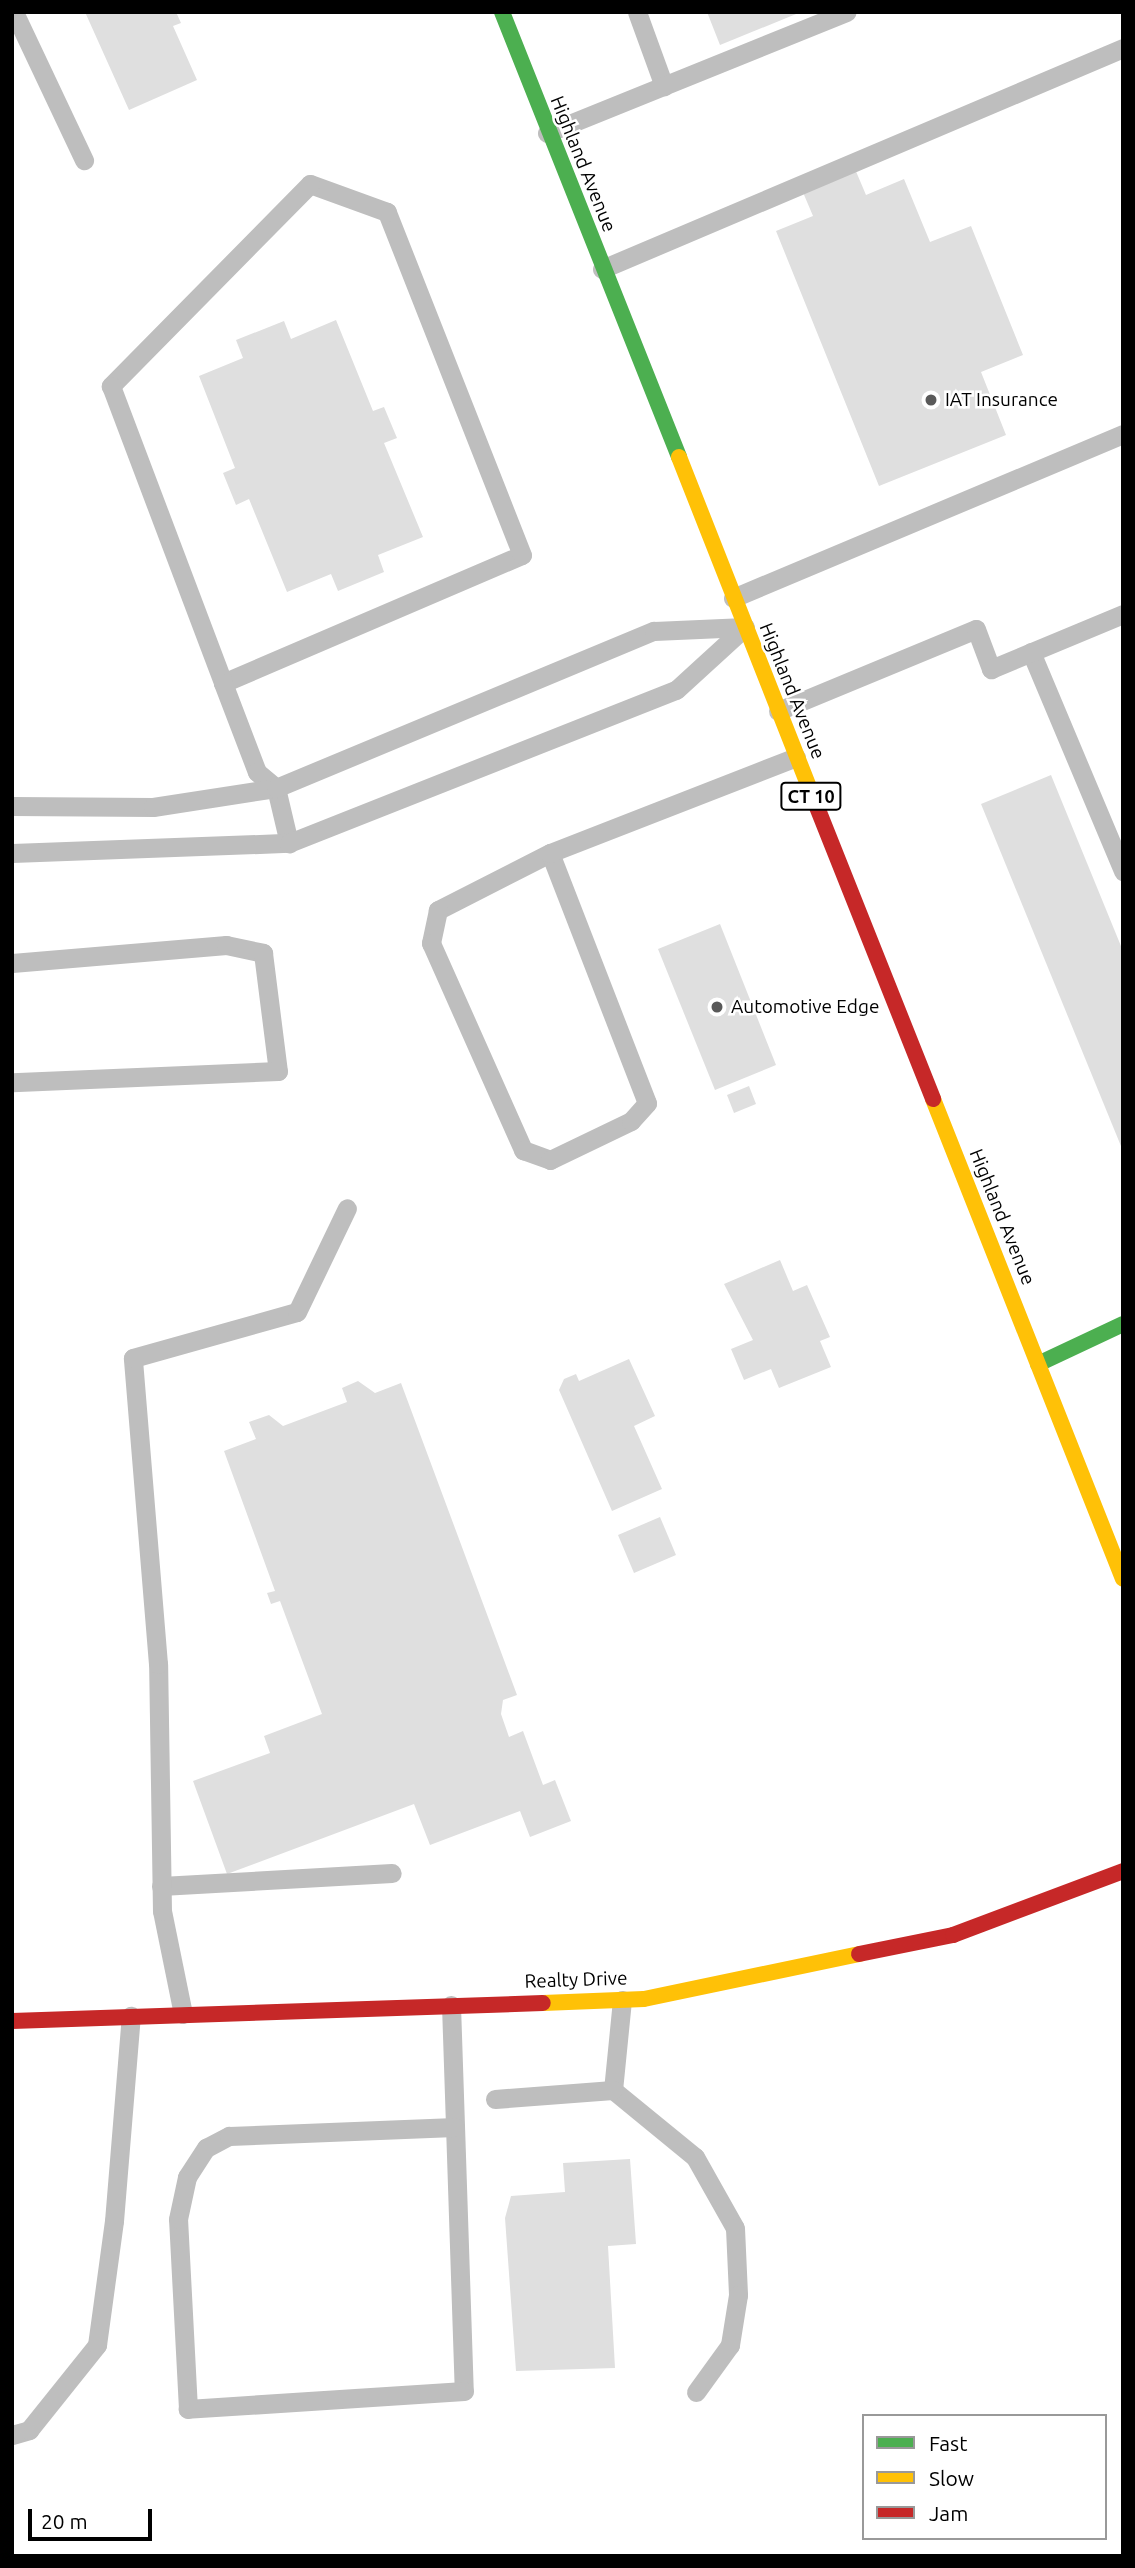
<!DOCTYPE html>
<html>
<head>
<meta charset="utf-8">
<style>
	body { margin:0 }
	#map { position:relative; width:1135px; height:2568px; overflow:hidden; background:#fff; font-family:Ubuntu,sans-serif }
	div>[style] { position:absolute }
	.building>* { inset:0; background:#dfdfdf }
	.lane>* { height:19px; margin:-9.5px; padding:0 9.5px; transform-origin:9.5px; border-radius:9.5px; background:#bebebe }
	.fast>* { height:16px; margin:-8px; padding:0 8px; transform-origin:8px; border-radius:8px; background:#4caf50 }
	.slow>* { height:16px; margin:-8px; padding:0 8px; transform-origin:8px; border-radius:8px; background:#ffc107 }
	.jam>* { height:16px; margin:-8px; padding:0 8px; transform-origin:8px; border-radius:8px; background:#c62828 }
	.dots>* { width:19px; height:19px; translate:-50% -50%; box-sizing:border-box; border:4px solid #fff; border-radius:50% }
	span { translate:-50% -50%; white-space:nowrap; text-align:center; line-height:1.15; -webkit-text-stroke:5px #fff; paint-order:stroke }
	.shield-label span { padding:2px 5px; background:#fff; border:2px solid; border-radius:5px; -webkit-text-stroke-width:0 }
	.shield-label { font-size:18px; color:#000; font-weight:700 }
	.street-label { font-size:19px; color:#000 }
	.poi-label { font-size:19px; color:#000 }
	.left { translate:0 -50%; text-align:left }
	.frame { position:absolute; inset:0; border:14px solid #000; pointer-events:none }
	.legend { position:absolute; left:862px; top:2414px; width:245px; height:126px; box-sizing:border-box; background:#fff; border:2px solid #999; margin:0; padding:9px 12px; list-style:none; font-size:21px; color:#000 }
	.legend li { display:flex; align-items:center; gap:14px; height:35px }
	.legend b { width:35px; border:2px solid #999 }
	.scale { position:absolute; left:28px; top:2509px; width:124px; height:32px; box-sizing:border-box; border:4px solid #000; border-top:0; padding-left:9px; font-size:21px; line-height:24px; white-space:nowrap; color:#000; -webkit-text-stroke:5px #fff; paint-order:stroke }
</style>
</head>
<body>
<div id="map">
	<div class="building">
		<i style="clip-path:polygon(85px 12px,176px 12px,181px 23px,173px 26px,197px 80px,129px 110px)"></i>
		<i style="clip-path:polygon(707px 12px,801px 12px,720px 45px)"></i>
		<i style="clip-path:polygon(855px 169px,866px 195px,904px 179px,930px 242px,971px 226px,1023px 355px,981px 372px,1006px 435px,879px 486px,776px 231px,813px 216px,802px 190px)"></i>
		<i style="clip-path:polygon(336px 320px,373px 411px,384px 407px,397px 438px,384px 443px,423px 537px,378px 555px,384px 572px,338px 591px,331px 574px,287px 592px,249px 499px,236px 505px,223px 473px,235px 468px,199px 376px,243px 358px,236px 340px,284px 321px,291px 339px)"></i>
		<i style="clip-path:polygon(1051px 775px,1123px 951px,1123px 1151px,981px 804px)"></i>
		<i style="clip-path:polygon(720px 924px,776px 1065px,715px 1090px,658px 949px)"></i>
		<i style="clip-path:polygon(749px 1086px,756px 1104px,734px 1113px,727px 1095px)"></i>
		<i style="clip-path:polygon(780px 1260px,793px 1291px,807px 1285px,830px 1337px,820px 1341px,831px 1367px,779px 1388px,771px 1369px,744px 1380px,731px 1349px,753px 1340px,724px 1284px)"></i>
		<i style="clip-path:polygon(629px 1359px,655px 1416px,634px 1426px,662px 1489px,612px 1511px,559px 1390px,564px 1379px,576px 1374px,579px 1381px)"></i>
		<i style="clip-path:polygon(358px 1381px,375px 1393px,401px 1383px,517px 1695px,503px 1700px,501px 1714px,509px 1737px,523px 1731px,543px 1785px,555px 1780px,571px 1821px,530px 1837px,520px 1811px,430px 1845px,414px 1804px,227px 1874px,193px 1781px,270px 1753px,264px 1736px,322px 1714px,280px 1601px,271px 1604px,267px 1593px,275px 1591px,224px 1451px,256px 1439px,249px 1422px,269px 1415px,283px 1426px,347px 1402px,342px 1388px)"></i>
		<i style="clip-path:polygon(660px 1517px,676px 1555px,634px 1573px,618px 1535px)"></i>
		<i style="clip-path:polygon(630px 2159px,636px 2244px,608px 2246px,615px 2368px,516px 2371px,505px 2218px,511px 2196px,565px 2192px,563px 2163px)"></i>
	</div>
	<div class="lane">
		<i style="left:14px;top:12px;width:164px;rotate:64.7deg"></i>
		<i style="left:637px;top:12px;width:79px;rotate:70deg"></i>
		<i style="left:547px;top:133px;width:323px;rotate:-22deg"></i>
		<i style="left:602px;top:269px;width:566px;rotate:-22.99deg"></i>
		<i style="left:733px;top:598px;width:423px;rotate:-22.8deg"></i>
		<i style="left:1031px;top:652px;width:238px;rotate:67.2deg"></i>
		<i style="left:223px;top:683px;width:325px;rotate:-23.2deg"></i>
		<i style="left:522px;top:555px;width:369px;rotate:-111.5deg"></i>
		<i style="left:387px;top:212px;width:82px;rotate:-160deg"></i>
		<i style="left:310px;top:184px;width:284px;rotate:134.6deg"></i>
		<i style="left:111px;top:386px;width:317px;rotate:69.3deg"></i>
		<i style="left:223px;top:683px;width:95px;rotate:69.1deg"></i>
		<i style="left:257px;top:772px;width:25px;rotate:40deg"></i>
		<i style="left:276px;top:788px;width:57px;rotate:76.7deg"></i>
		<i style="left:778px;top:711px;width:214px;rotate:-22.5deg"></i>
		<i style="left:976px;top:629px;width:43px;rotate:69.4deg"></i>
		<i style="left:991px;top:669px;width:143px;rotate:-22.6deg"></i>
		<i style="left:12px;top:806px;width:141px;rotate:0.4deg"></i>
		<i style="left:153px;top:807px;width:124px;rotate:-8.8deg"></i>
		<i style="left:276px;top:788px;width:409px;rotate:-22.6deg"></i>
		<i style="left:654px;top:631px;width:91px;rotate:-2.5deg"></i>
		<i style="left:12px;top:853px;width:277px;rotate:-2.1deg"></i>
		<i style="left:289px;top:843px;width:416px;rotate:-21.6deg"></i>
		<i style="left:676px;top:690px;width:93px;rotate:-42.4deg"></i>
		<i style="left:550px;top:853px;width:126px;rotate:153deg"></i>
		<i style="left:438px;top:910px;width:34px;rotate:102deg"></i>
		<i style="left:431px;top:943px;width:227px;rotate:66deg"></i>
		<i style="left:523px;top:1150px;width:29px;rotate:20deg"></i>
		<i style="left:550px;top:1160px;width:90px;rotate:-25.7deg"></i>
		<i style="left:631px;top:1121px;width:24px;rotate:-48deg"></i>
		<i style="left:647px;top:1103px;width:268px;rotate:-111.2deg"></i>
		<i style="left:550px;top:853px;width:264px;rotate:-21.3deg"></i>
		<i style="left:12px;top:963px;width:215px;rotate:-4.8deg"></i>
		<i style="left:226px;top:945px;width:38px;rotate:12deg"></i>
		<i style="left:263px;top:953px;width:119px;rotate:82.8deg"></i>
		<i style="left:278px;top:1071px;width:266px;rotate:177.6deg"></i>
		<i style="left:161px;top:1886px;width:231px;rotate:-3.2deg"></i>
		<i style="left:622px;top:2000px;width:90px;rotate:95.7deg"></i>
		<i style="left:613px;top:2090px;width:106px;rotate:39.3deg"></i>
		<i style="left:695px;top:2157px;width:81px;rotate:60.6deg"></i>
		<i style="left:735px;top:2228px;width:67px;rotate:87.4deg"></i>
		<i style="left:738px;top:2295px;width:51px;rotate:99.1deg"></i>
		<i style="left:730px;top:2345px;width:58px;rotate:125.9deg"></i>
		<i style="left:451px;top:2005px;width:386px;rotate:88.1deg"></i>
		<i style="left:464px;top:2391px;width:277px;rotate:176.3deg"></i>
		<i style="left:188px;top:2409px;width:190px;rotate:-93deg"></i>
		<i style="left:178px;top:2219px;width:43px;rotate:-77.9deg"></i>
		<i style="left:187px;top:2177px;width:35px;rotate:-57deg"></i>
		<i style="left:206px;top:2148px;width:26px;rotate:-28deg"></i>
		<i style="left:229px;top:2136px;width:226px;rotate:-2.3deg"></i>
		<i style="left:183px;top:2014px;width:105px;rotate:-101.5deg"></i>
		<i style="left:162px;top:1911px;width:247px;rotate:-90.9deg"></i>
		<i style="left:158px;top:1664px;width:307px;rotate:-94.7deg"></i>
		<i style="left:133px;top:1358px;width:170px;rotate:-15.7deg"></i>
		<i style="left:297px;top:1312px;width:115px;rotate:-64.3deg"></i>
		<i style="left:495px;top:2099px;width:118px;rotate:-4.4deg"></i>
		<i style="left:12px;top:2435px;width:18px;rotate:-16deg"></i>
		<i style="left:29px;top:2430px;width:109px;rotate:-51.3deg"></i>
		<i style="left:97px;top:2345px;width:125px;rotate:-82.2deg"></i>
		<i style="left:114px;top:2221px;width:206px;rotate:-85.3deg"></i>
	</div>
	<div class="fast">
		<i style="left:502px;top:12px;width:479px;rotate:68.3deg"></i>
		<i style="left:1038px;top:1364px;width:94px;rotate:-25.2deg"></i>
	</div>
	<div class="slow">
		<i style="left:679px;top:457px;width:365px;rotate:68.5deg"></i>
		<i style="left:933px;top:1099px;width:516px;rotate:68.4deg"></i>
		<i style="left:543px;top:2003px;width:101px;rotate:-2.3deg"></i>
		<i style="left:644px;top:1999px;width:220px;rotate:-11.8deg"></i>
	</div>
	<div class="jam">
		<i style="left:813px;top:797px;width:325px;rotate:68.3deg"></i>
		<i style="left:859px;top:1954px;width:96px;rotate:-11.4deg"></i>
		<i style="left:953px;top:1935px;width:182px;rotate:-20.6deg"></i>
		<i style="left:12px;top:2021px;width:531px;rotate:-1.94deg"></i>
	</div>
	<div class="dots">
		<i style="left:931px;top:400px;background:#595959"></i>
		<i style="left:717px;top:1007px;background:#595959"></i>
	</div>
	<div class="shield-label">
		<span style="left:811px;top:796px">CT 10</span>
	</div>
	<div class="street-label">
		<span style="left:583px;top:164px;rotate:68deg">Highland Avenue</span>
		<span style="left:792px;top:691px;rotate:68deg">Highland Avenue</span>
		<span style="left:1002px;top:1217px;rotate:68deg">Highland Avenue</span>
		<span style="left:576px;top:1980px;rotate:-2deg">Realty Drive</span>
	</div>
	<div class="poi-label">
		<span class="left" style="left:945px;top:400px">IAT Insurance</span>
		<span class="left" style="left:731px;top:1007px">Automotive Edge</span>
	</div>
	<div class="frame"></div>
	<ul class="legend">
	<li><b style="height:9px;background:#4caf50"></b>Fast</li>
	<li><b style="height:9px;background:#ffc107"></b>Slow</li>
	<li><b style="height:9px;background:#c62828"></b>Jam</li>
	</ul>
	<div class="scale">20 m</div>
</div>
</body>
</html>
